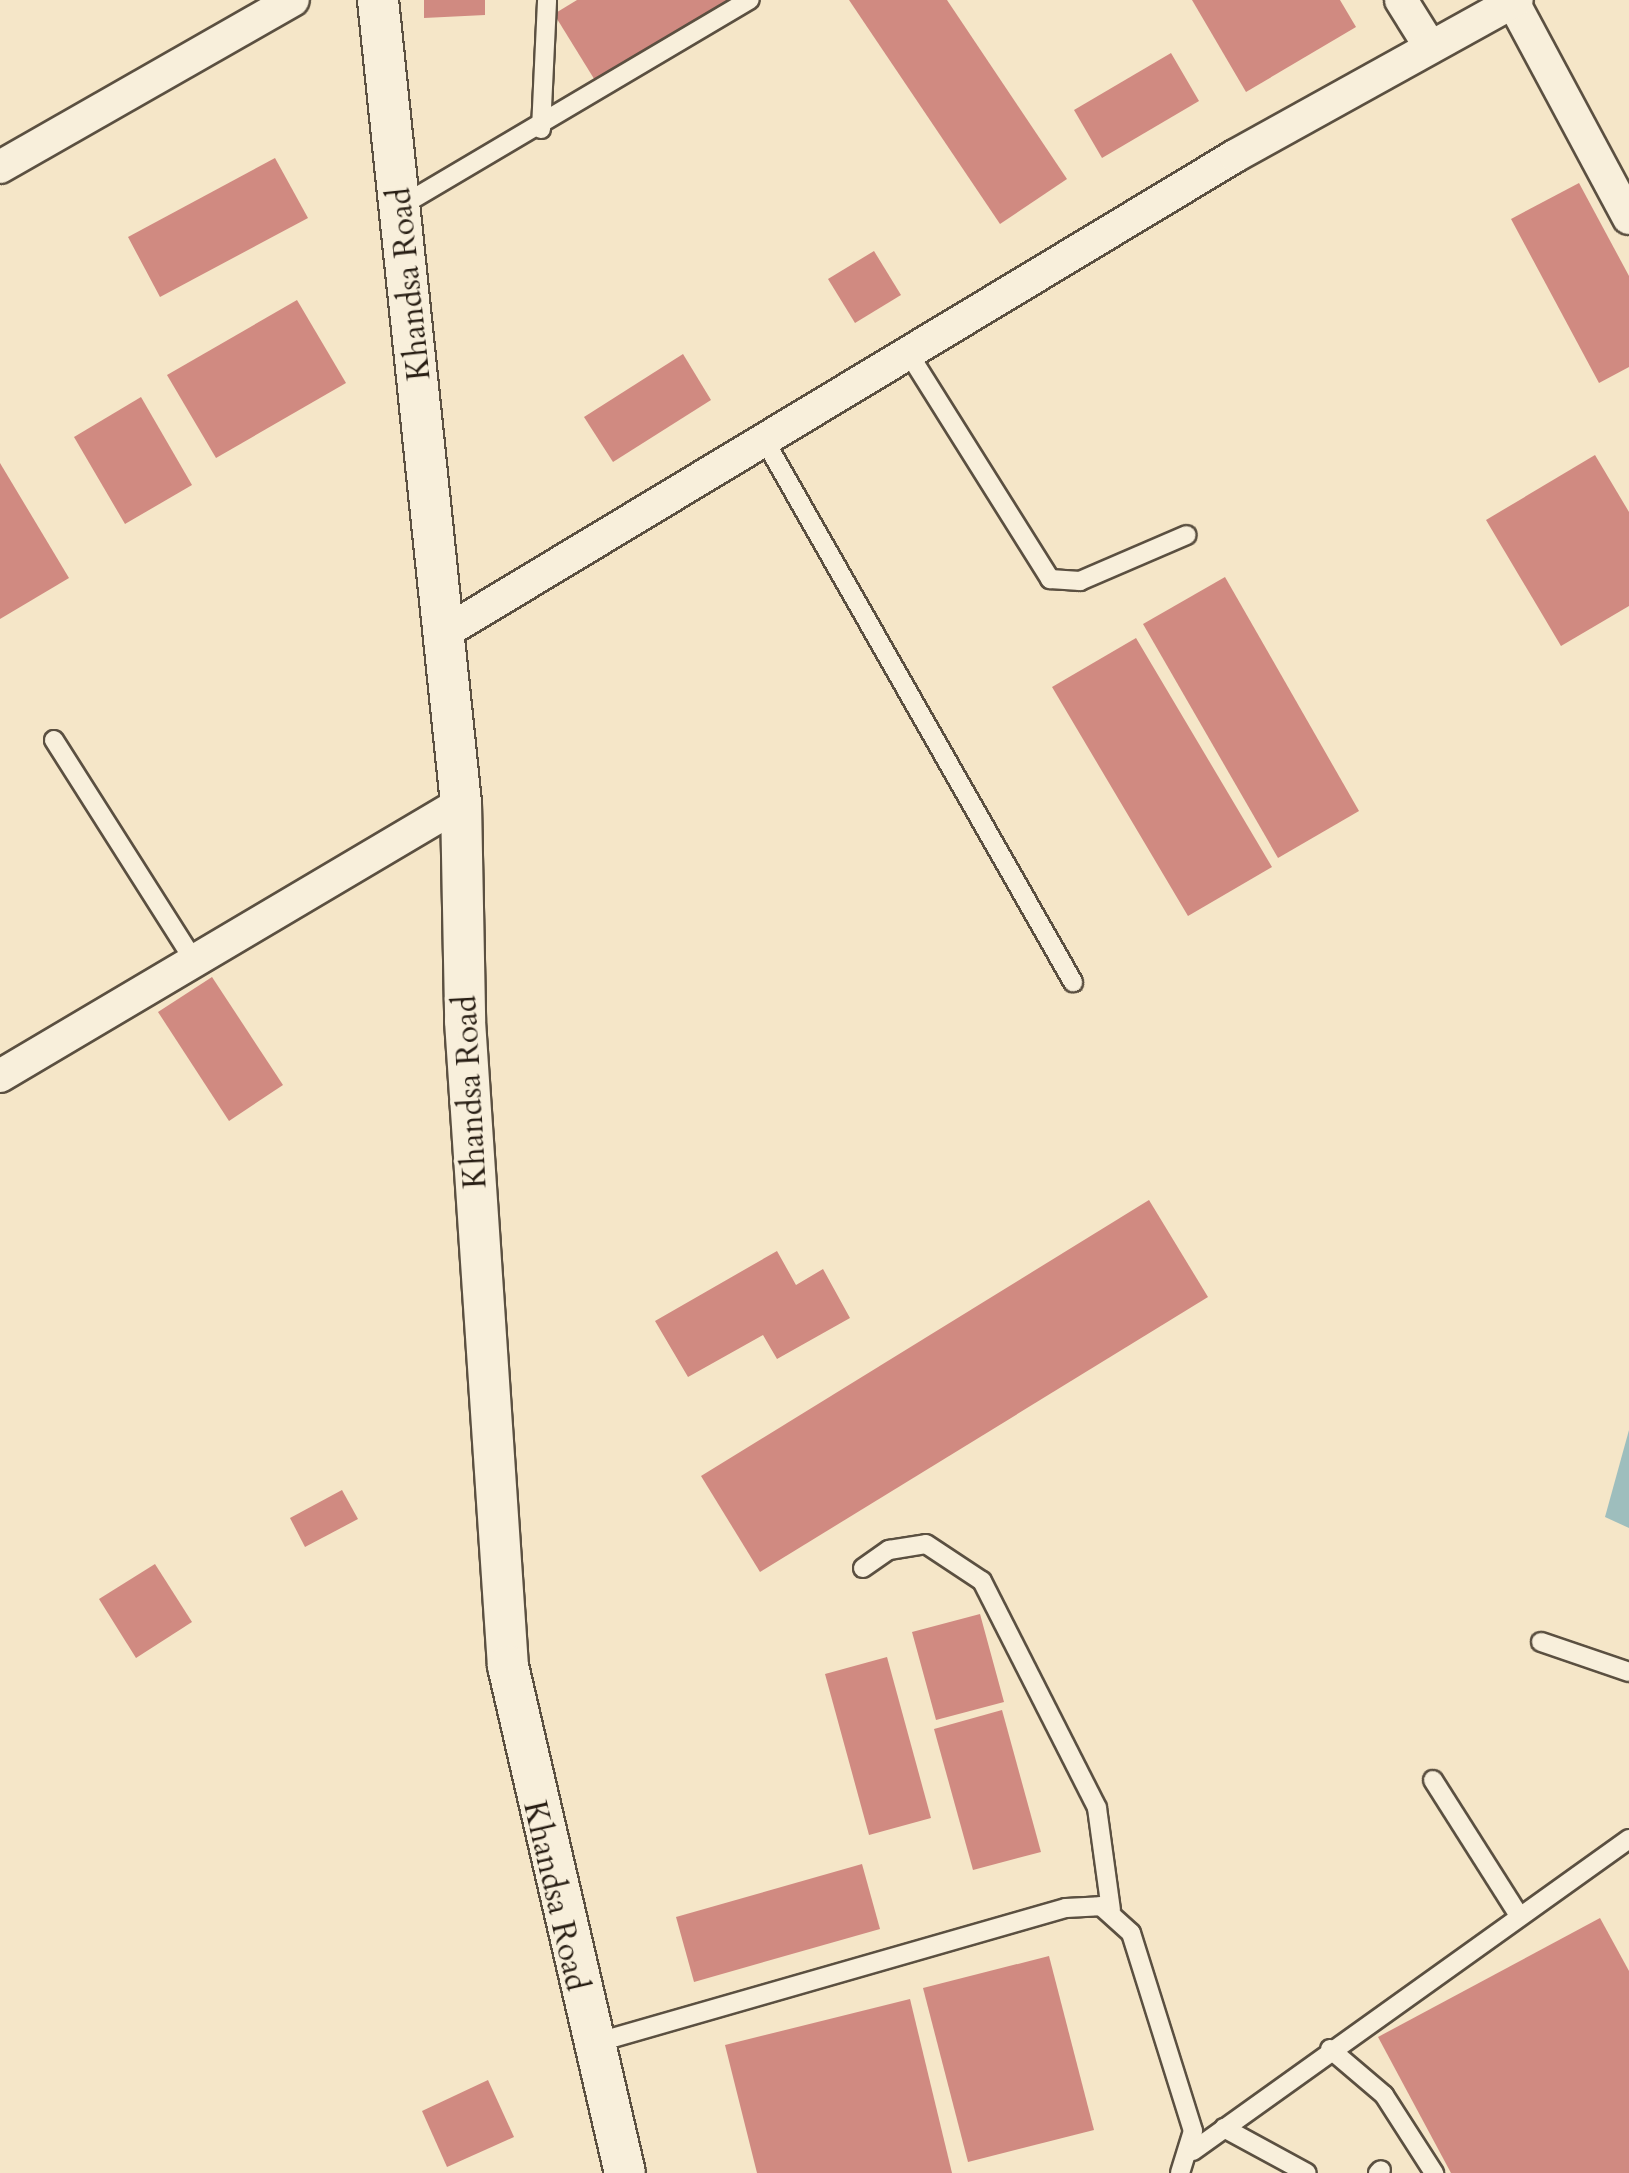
<!DOCTYPE html>
<html>
<head>
<meta charset="utf-8">
<style>
	body { margin:0 }
	#map { position:relative; width:1629px; height:2173px; overflow:hidden; background:#f5e6c8; font-family:Cardo,serif }
	div>[style] { position:absolute }
	.water>* { inset:0; background:#9ebebd }
	.building>* { inset:0; background:#d08a81 }
	.roads { filter:drop-shadow(2px 0 #5b5041) drop-shadow(-2px 0 #5b5041) drop-shadow(0 2px #5b5041) drop-shadow(0 -2px #5b5041) }
	.service>* { height:18px; margin:-9px; padding:0 9px; transform-origin:9px; border-radius:9px; background:#f8efdb }
	.minor>* { height:32px; margin:-16px; padding:0 16px; transform-origin:16px; border-radius:16px; background:#f8efdb }
	.tertiary>* { height:40px; margin:-20px; padding:0 20px; transform-origin:20px; border-radius:20px; background:#f8efdb }
	span { translate:-50% -50%; white-space:nowrap; text-align:center; line-height:1.15; -webkit-text-stroke:8px #f8efdb; paint-order:stroke }
	.street-label { font-size:32px; color:#281e14 }
</style>
</head>
<body>
<div id="map">
	<div class="water">
		<i style="clip-path:polygon(1629px 1430px,1629px 1528px,1605px 1517px)"></i>
	</div>
	<div class="building">
		<i style="clip-path:polygon(424px 0,485px 0,485px 15px,424px 18px)"></i>
		<i style="clip-path:polygon(577px 0,731px 0,596px 82px,554px 14px)"></i>
		<i style="clip-path:polygon(849px 0,947px 0,1067px 179px,1000px 224px)"></i>
		<i style="clip-path:polygon(1192px 0,1340px 0,1356px 27px,1246px 92px)"></i>
		<i style="clip-path:polygon(1171px 53px,1199px 101px,1102px 158px,1074px 110px)"></i>
		<i style="clip-path:polygon(275px 158px,308px 218px,160px 297px,128px 237px)"></i>
		<i style="clip-path:polygon(1579px 183px,1629px 276px,1629px 367px,1599px 383px,1511px 219px)"></i>
		<i style="clip-path:polygon(874px 251px,901px 295px,855px 323px,828px 279px)"></i>
		<i style="clip-path:polygon(297px 300px,346px 383px,216px 458px,167px 375px)"></i>
		<i style="clip-path:polygon(683px 354px,711px 400px,613px 462px,584px 417px)"></i>
		<i style="clip-path:polygon(141px 397px,192px 485px,125px 524px,74px 437px)"></i>
		<i style="clip-path:polygon(1595px 455px,1629px 512px,1629px 606px,1561px 646px,1486px 520px)"></i>
		<i style="clip-path:polygon(0 463px,69px 578px,0 619px)"></i>
		<i style="clip-path:polygon(1225px 577px,1359px 811px,1278px 858px,1143px 624px)"></i>
		<i style="clip-path:polygon(1136px 638px,1272px 867px,1188px 916px,1052px 687px)"></i>
		<i style="clip-path:polygon(212px 977px,283px 1085px,229px 1121px,158px 1012px)"></i>
		<i style="clip-path:polygon(1149px 1200px,1208px 1297px,760px 1572px,701px 1476px)"></i>
		<i style="clip-path:polygon(777px 1251px,796px 1285px,823px 1269px,850px 1318px,777px 1359px,763px 1335px,688px 1377px,655px 1321px)"></i>
		<i style="clip-path:polygon(342px 1490px,358px 1519px,305px 1547px,290px 1518px)"></i>
		<i style="clip-path:polygon(155px 1564px,192px 1622px,136px 1658px,99px 1599px)"></i>
		<i style="clip-path:polygon(980px 1614px,1004px 1702px,936px 1720px,912px 1632px)"></i>
		<i style="clip-path:polygon(887px 1657px,931px 1818px,869px 1835px,825px 1674px)"></i>
		<i style="clip-path:polygon(1002px 1710px,1041px 1852px,973px 1870px,934px 1729px)"></i>
		<i style="clip-path:polygon(862px 1864px,880px 1929px,694px 1982px,676px 1917px)"></i>
		<i style="clip-path:polygon(1600px 1918px,1629px 1971px,1629px 2173px,1451px 2173px,1378px 2037px)"></i>
		<i style="clip-path:polygon(1049px 1956px,1094px 2130px,968px 2162px,923px 1988px)"></i>
		<i style="clip-path:polygon(910px 1999px,952px 2173px,757px 2173px,725px 2045px)"></i>
		<i style="clip-path:polygon(488px 2080px,514px 2137px,447px 2167px,422px 2111px)"></i>
	</div>
	<div class="roads">
		<div class="service">
			<i style="left:541px;top:129px;width:129px;rotate:-87.3deg"></i>
			<i style="left:401px;top:206px;width:405px;rotate:-30.6deg"></i>
			<i style="left:909px;top:354px;width:266px;rotate:57.9deg"></i>
			<i style="left:1050px;top:579px;width:30px;rotate:4deg"></i>
			<i style="left:1080px;top:581px;width:116px;rotate:-23.3deg"></i>
			<i style="left:765px;top:441px;width:623px;rotate:60.35deg"></i>
			<i style="left:54px;top:740px;width:262px;rotate:57.6deg"></i>
			<i style="left:863px;top:1568px;width:32px;rotate:-35deg"></i>
			<i style="left:889px;top:1550px;width:37px;rotate:-9deg"></i>
			<i style="left:926px;top:1544px;width:67px;rotate:33.5deg"></i>
			<i style="left:982px;top:1581px;width:254px;rotate:63.1deg"></i>
			<i style="left:1097px;top:1808px;width:103px;rotate:82.2deg"></i>
			<i style="left:1541px;top:1642px;width:93px;rotate:18.8deg"></i>
			<i style="left:1433px;top:1780px;width:159px;rotate:57.6deg"></i>
			<i style="left:595px;top:2043px;width:490px;rotate:-16deg"></i>
			<i style="left:1066px;top:1908px;width:35px;rotate:-3deg"></i>
			<i style="left:1101px;top:1906px;width:40px;rotate:42deg"></i>
			<i style="left:1131px;top:1933px;width:207px;rotate:72.6deg"></i>
			<i style="left:1193px;top:2131px;width:44px;rotate:107.2deg"></i>
			<i style="left:1330px;top:2049px;width:71px;rotate:40.4deg"></i>
			<i style="left:1384px;top:2095px;width:93px;rotate:57.3deg"></i>
			<i style="left:1224px;top:2128px;width:94px;rotate:28.5deg"></i>
			<i style="left:1193px;top:2151px;width:536px;rotate:-35.59deg"></i>
			<i style="left:1378px;top:2173px;width:4px;rotate:-45deg"></i>
		</div>
		<div class="minor">
			<i style="left:1401px;top:0;width:53px;rotate:58.1deg"></i>
			<i style="left:1513px;top:2px;width:245px;rotate:61.8deg"></i>
			<i style="left:0;top:167px;width:337px;rotate:-29.7deg"></i>
			<i style="left:442px;top:634px;width:926px;rotate:-31.08deg"></i>
			<i style="left:1235px;top:156px;width:322px;rotate:-29deg"></i>
			<i style="left:0;top:1076px;width:536px;rotate:-30.63deg"></i>
		</div>
		<div class="tertiary">
			<i style="left:378px;top:0;width:807px;rotate:84.1deg"></i>
			<i style="left:461px;top:803px;width:218px;rotate:88.9deg"></i>
			<i style="left:465px;top:1021px;width:646px;rotate:86.19deg"></i>
			<i style="left:508px;top:1666px;width:520px;rotate:77.01deg"></i>
		</div>
	</div>
	<div class="street-label">
		<span style="left:410px;top:284px;rotate:-96deg">Khandsa Road</span>
		<span style="left:471px;top:1092px;rotate:-93deg">Khandsa Road</span>
		<span style="left:555px;top:1896px;rotate:77deg">Khandsa Road</span>
	</div>
</div>
</body>
</html>
